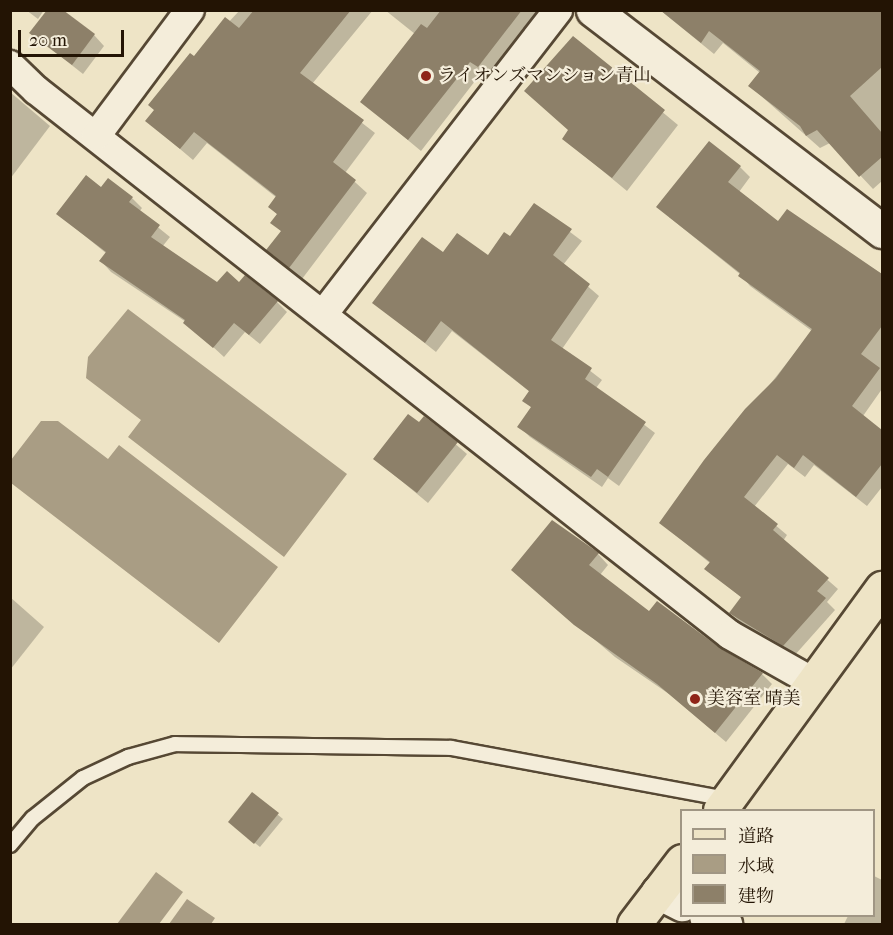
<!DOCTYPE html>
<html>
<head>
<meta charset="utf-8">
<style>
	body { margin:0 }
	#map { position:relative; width:893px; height:935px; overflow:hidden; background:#eee4c6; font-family:"IM FELL French Canon","Noto Serif JP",serif }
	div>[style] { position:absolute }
	.water>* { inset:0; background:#a99d84 }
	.shadow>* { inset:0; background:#0003 }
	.building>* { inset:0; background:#8d8069 }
	.roads { filter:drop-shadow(2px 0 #564834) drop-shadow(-2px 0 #564834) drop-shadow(0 2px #564834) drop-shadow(0 -2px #564834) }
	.service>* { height:14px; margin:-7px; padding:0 7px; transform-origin:7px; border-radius:7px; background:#f4edda }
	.minor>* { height:28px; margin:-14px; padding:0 14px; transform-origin:14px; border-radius:14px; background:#f4edda }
	.tertiary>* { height:33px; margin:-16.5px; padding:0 16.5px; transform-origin:16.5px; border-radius:16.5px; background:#f4edda }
	.primary>* { height:33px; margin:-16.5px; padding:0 16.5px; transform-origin:16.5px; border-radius:16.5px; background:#eee4c6 }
	.dots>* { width:16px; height:16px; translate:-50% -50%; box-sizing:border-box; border:3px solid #f4edda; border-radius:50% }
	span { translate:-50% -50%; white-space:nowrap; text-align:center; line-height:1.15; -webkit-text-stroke:4.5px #f4edda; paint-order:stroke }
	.poi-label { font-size:18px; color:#231404 }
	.left { translate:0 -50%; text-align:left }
	.frame { position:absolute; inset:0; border:12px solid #231404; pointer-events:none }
	.legend { position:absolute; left:680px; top:809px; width:195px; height:108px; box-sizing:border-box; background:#f4edda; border:2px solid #a09684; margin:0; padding:8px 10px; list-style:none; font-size:18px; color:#231404 }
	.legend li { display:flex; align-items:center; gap:12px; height:30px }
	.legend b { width:30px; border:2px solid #a09684 }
	.scale { position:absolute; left:18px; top:30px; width:106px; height:27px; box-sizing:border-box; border:3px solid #231404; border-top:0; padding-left:8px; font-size:18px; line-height:21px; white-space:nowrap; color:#231404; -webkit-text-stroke:4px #f4edda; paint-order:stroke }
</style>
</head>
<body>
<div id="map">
	<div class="water">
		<i style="clip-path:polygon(128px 309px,347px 474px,284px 557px,128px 437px,141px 420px,86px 378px,88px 357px)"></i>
		<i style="clip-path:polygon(41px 421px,58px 421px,108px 459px,119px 445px,278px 567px,219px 643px,11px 483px,11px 460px)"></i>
		<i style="clip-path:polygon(156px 872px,183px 892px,159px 924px,117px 924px)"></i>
		<i style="clip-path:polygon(187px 899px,215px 918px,211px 924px,169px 924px)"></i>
	</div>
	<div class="shadow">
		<i style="clip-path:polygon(26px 10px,44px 10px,38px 19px)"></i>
		<i style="clip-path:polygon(240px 10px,373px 10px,312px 84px,375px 133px,345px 173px,367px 193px,302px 279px,268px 250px,282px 232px,272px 222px,278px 215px,270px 207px,277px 198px,207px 143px,193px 160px,147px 121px,195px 58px)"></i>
		<i style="clip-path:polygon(385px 10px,543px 10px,490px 78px,482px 72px,421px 151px,362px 102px,415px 34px)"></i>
		<i style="clip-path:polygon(660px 10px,882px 10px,882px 181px,873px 189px,830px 143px,820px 148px,750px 86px,760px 73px,723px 43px,714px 54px)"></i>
		<i style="clip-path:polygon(31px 33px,94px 35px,104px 46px,83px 74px)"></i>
		<i style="clip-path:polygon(573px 38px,678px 125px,627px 191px,564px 139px,570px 131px)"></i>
		<i style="clip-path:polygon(10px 92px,50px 126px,10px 179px)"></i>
		<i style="clip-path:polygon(740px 167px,750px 177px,739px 192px,778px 223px,861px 261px,882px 274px,882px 389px,863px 416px,882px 432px,882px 487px,867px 506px,814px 465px,805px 477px,788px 464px,754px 507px,787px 535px,783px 541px,838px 589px,827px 602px,835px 610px,794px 656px,741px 623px,731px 613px,742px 598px,706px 569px,711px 564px,661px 523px,812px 331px,750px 286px,741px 275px,669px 217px)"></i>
		<i style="clip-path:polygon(102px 189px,132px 198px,142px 208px,139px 212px,170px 237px,162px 247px,217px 284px,239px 284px,277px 302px,287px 312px,260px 344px,245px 332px,224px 357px,186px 322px,111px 272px,101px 261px,107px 254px,58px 214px)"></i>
		<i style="clip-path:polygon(534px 205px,582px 241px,563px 265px,599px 296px,562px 349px,602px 380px,596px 388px,655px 433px,619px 486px,608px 478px,602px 487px,530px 437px,519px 426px,532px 408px,524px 400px,530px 392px,452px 331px,436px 352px,374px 303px,443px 254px,488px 257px,510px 238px)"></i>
		<i style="clip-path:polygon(425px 418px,467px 454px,428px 503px,375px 459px)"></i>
		<i style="clip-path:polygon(598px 554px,608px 565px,600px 575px,650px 614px,762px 674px,772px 684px,726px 742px,669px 694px,615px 657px,513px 570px)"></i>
		<i style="clip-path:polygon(10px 597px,44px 627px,10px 670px)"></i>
		<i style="clip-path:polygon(252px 794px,283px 819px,260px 847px,234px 826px)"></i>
		<i style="clip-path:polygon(874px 876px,882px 880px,882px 924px,844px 924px,848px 916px,874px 916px)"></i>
	</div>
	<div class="building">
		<i style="clip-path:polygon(47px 10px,63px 10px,95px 34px,72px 65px,29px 33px)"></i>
		<i style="clip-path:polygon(254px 10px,351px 10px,300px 73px,364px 120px,333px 162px,356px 180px,289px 268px,266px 250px,281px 231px,270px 223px,277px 214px,268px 207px,276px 196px,194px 132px,180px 149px,145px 121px,154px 110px,148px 105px,190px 53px,194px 56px,225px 17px,239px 28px)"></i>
		<i style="clip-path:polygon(441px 10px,522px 10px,478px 67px,470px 62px,408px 140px,360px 102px,421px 24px,427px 28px)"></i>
		<i style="clip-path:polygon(660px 10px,882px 10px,882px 67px,850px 96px,882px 133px,882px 157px,859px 177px,817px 130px,806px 136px,800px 126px,748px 86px,760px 71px,709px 31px,701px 43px)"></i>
		<i style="clip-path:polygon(573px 36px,665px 110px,612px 178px,562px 139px,568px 130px,524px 91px)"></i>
		<i style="clip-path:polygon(709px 141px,741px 166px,728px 182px,778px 221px,787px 209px,882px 274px,882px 326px,861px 354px,880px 368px,852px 406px,882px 430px,882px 464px,856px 497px,803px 455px,794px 468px,777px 455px,744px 497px,778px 524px,773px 530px,829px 578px,817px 591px,826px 598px,783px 646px,729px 613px,741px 597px,704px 569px,710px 562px,659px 523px,704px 460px,745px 409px,776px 378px,812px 329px,738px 276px,740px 273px,656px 207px)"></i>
		<i style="clip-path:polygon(86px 175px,101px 187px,108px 178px,133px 197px,129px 202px,160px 225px,151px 237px,217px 282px,227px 271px,239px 282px,245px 275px,278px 301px,249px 335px,234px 323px,213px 348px,183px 323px,185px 320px,99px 261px,106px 252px,56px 214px)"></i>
		<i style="clip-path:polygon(534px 203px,572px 229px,553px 255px,590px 284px,551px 340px,592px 368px,585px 379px,646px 422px,608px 477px,597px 469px,591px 477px,517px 427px,531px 407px,522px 401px,529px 391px,441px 321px,425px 343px,372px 303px,422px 237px,443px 252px,457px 233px,488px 255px,504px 232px,510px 236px)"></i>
		<i style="clip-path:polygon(408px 414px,419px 422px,424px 416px,458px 442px,417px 493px,373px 459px)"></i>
		<i style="clip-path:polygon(552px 520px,599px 553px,589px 565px,649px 611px,657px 601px,720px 648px,763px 673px,715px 733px,657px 684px,574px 625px,511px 570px)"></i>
		<i style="clip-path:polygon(252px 792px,279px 813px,254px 844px,228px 822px)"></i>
	</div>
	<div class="roads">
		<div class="service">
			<i style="left:10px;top:845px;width:35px;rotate:-50deg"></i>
			<i style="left:33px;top:818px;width:64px;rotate:-38.7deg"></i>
			<i style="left:83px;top:778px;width:50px;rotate:-25deg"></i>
			<i style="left:128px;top:757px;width:49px;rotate:-15.5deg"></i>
			<i style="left:175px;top:744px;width:276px;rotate:0.8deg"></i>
			<i style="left:451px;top:748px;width:281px;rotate:10.5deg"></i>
		</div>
		<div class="minor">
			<i style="left:10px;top:65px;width:36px;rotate:44deg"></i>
			<i style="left:36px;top:90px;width:882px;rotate:38.14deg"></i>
			<i style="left:730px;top:635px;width:95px;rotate:29.5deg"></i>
			<i style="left:96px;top:136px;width:157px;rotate:-53.3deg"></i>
			<i style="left:324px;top:313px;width:383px;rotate:-52.3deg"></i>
		</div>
		<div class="tertiary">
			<i style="left:593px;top:10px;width:364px;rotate:37.4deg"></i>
			<i style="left:658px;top:892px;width:27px;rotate:27deg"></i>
			<i style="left:706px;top:916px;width:21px;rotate:23deg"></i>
		</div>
		<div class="primary">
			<i style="left:720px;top:810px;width:275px;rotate:-53.9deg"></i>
			<i style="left:634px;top:924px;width:79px;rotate:-52.7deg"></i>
		</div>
	</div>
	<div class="dots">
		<i style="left:426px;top:76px;background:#8f2418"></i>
		<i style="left:695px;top:699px;background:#8f2418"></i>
	</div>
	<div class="poi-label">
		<span class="left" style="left:438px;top:76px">ライオンズマンション青山</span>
		<span class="left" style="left:707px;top:699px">美容室 晴美</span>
	</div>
	<div class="frame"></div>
	<ul class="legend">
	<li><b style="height:8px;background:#eee4c6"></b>道路</li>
	<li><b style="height:16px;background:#a99d84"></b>水域</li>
	<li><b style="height:16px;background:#8d8069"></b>建物</li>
	</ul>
	<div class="scale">20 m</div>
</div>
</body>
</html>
